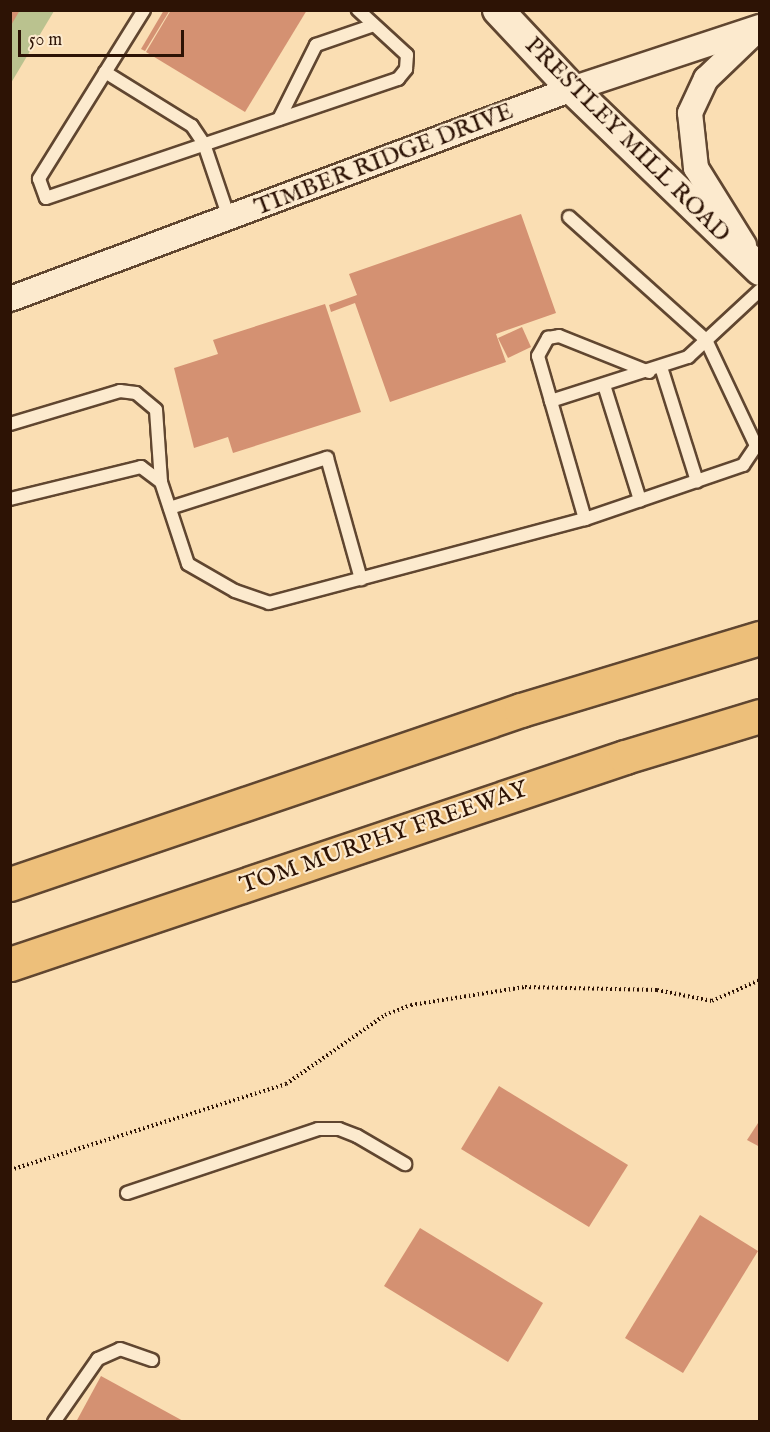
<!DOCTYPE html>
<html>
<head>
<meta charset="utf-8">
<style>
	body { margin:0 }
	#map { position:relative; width:770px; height:1432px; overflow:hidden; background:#fadeb3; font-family:"IM FELL English",serif }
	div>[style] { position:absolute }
	.green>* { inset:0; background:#bac28f }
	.building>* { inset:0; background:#d49172 }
	.path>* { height:4px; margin-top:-2px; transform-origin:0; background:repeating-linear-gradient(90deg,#2d1305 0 1.5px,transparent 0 4.5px) }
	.roads { filter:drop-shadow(2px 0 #604630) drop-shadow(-2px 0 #604630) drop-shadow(0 2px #604630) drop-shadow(0 -2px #604630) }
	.service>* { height:12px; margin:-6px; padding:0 6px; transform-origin:6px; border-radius:6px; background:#fceace }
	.minor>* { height:24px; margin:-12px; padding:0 12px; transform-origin:12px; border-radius:12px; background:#fceace }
	.tertiary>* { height:30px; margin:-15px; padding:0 15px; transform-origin:15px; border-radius:15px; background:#fceace }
	.motorway>* { height:33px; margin:-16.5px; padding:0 16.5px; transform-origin:16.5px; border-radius:16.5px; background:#edbf7a }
	span { translate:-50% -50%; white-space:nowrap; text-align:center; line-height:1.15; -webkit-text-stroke:4.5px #fceace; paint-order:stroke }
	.street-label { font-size:24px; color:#2d1305 }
	.frame { position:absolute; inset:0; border:12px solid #2d1305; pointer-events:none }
	.scale { position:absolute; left:18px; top:30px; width:166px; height:27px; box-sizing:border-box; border:3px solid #2d1305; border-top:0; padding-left:8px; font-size:18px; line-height:21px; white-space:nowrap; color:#2d1305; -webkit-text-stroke:4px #fceace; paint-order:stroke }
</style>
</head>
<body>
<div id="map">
	<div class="green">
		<i style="clip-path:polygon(11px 11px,54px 11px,11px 83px)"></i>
	</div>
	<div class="building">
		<i style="clip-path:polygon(10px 10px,20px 10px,10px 27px)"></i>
		<i style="clip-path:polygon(164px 10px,170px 10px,145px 51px,141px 49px)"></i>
		<i style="clip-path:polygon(171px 10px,307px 10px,245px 112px,146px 52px)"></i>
		<i style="clip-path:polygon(521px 214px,556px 313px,496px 334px,506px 362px,390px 402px,355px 303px,331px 312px,329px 305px,357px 295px,349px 274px)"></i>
		<i style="clip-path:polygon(325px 304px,361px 412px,233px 453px,228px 437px,194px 448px,174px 368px,218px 354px,213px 340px)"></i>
		<i style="clip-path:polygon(522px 327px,531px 347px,508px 358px,498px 338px)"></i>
		<i style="clip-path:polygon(499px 1086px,628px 1165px,589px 1227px,461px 1149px)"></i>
		<i style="clip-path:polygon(760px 1120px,760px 1147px,747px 1140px)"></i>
		<i style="clip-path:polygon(700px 1215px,758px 1251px,683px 1373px,625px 1338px)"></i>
		<i style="clip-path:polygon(420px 1228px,543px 1303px,508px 1362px,384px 1286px)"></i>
		<i style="clip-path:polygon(101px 1376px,185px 1422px,76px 1422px)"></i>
	</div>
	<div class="path">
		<i style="left:10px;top:1170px;width:289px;rotate:-17.3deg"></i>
		<i style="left:286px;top:1084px;width:121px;rotate:-34.9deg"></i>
		<i style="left:385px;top:1015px;width:28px;rotate:-21deg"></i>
		<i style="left:411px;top:1005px;width:115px;rotate:-9deg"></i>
		<i style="left:525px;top:987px;width:132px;rotate:1.3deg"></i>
		<i style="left:657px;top:990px;width:56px;rotate:11.3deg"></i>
		<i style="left:712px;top:1001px;width:52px;rotate:-23.6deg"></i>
	</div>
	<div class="roads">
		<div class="service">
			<i style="left:144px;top:10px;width:199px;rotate:121.9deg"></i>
			<i style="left:39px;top:179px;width:20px;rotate:70deg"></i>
			<i style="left:46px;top:198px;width:372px;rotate:-18.7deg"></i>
			<i style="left:398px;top:79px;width:13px;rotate:-51deg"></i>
			<i style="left:406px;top:69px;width:14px;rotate:-86deg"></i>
			<i style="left:407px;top:55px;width:67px;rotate:-137.4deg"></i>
			<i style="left:105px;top:72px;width:102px;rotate:31.8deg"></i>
			<i style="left:192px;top:126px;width:22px;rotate:56deg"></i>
			<i style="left:204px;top:144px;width:78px;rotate:71.3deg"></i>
			<i style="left:279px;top:119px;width:83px;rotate:-63.4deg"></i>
			<i style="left:316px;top:45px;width:61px;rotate:-19deg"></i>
			<i style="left:569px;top:217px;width:184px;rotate:41.9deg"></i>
			<i style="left:706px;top:340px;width:117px;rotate:64.7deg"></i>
			<i style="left:756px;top:446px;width:23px;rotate:124deg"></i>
			<i style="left:743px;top:465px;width:167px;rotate:161.1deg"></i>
			<i style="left:661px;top:367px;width:120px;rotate:72.5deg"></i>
			<i style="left:604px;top:385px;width:121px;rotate:72.6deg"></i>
			<i style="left:551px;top:401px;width:47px;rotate:-106.1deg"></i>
			<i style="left:538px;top:356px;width:21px;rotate:-61deg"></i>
			<i style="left:548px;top:338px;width:11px;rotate:-10deg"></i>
			<i style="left:559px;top:336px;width:97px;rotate:21.8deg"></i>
			<i style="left:10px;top:424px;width:115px;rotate:-16.7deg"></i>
			<i style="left:120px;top:391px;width:16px;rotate:7deg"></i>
			<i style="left:136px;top:393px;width:26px;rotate:40deg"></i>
			<i style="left:156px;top:410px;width:72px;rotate:86deg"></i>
			<i style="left:10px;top:499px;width:135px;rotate:-13.7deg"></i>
			<i style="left:141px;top:467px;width:25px;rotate:37deg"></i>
			<i style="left:161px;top:482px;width:86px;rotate:71.8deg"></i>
			<i style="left:188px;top:564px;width:54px;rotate:29.9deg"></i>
			<i style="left:235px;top:591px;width:36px;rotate:19deg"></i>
			<i style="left:269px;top:603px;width:327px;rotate:-14.9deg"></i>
			<i style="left:585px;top:519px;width:123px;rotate:-106.1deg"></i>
			<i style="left:551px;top:401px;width:144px;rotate:-17.8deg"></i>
			<i style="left:688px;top:357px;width:98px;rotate:-42.9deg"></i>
			<i style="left:170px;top:508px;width:165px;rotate:-17.7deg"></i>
			<i style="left:327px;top:458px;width:126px;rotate:74.3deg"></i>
			<i style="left:127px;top:1193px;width:201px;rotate:-18.5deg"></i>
			<i style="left:318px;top:1129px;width:21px"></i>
			<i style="left:339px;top:1129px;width:19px;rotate:21deg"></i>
			<i style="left:357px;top:1136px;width:56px;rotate:30.3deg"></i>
			<i style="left:54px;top:1422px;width:77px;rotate:-55.1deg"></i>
			<i style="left:98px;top:1359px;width:24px;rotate:-24deg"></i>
			<i style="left:120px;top:1349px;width:34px;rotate:19deg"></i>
		</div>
		<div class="minor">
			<i style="left:744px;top:245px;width:91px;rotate:-121.9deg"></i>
			<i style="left:696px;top:168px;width:55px;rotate:-96.2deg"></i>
			<i style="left:690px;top:113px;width:38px;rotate:-65deg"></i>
			<i style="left:706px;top:79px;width:66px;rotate:-43.8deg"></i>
			<i style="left:10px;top:299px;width:600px;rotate:-20.49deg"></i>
			<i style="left:572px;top:89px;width:198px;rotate:-18.3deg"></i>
		</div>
		<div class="tertiary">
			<i style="left:498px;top:10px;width:108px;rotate:46.9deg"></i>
			<i style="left:572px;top:89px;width:261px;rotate:43.9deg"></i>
		</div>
		<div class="motorway">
			<i style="left:10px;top:884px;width:540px;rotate:-18.8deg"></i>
			<i style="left:521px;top:710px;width:250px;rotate:-16.8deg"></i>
			<i style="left:10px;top:964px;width:649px;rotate:-18.6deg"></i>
			<i style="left:625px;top:757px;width:141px;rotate:-16.9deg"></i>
		</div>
	</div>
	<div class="street-label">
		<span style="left:627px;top:140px;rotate:45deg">PRESTLEY MILL ROAD</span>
		<span style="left:384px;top:160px;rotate:-21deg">TIMBER RIDGE DRIVE</span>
		<span style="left:384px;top:838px;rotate:-19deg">TOM MURPHY FREEWAY</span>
	</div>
	<div class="frame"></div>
	<div class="scale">50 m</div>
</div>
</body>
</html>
